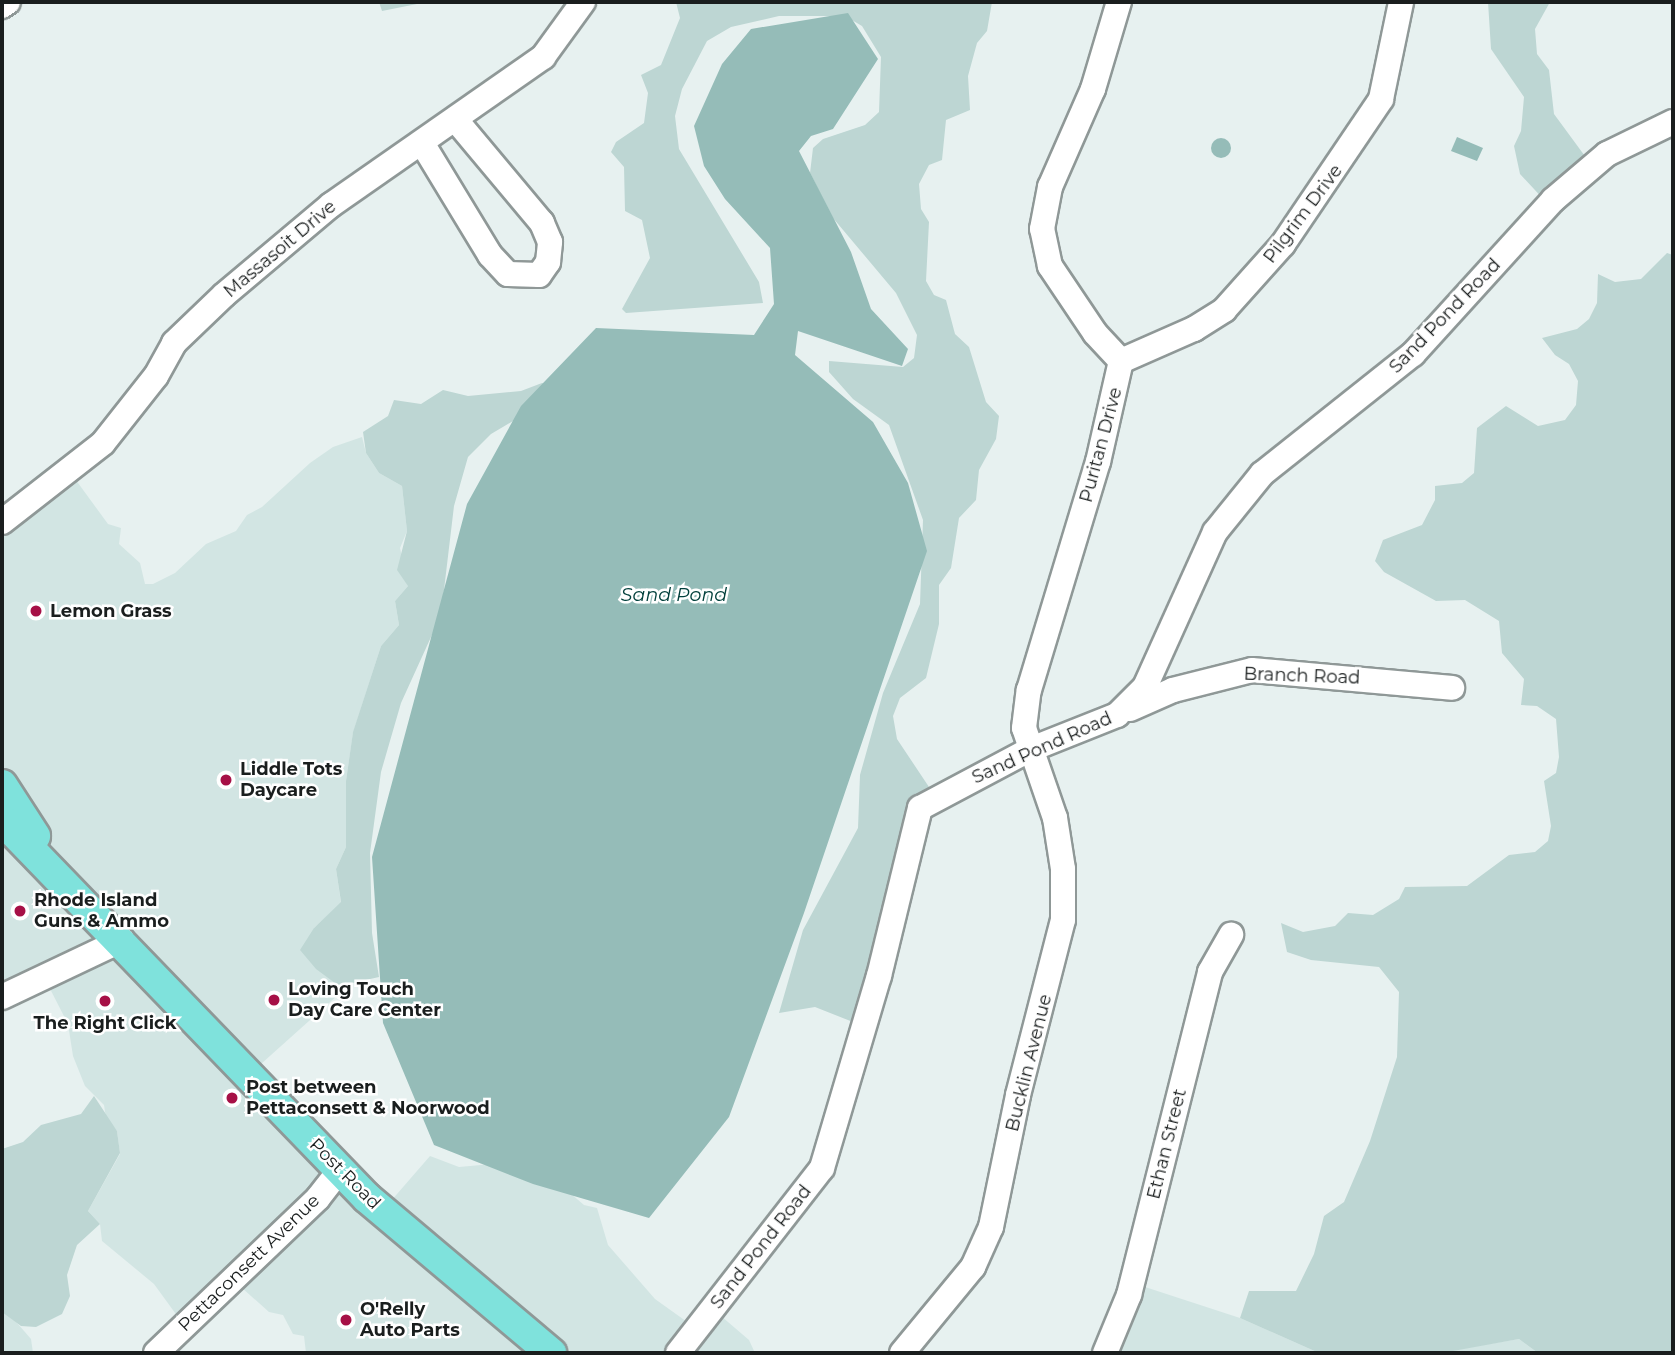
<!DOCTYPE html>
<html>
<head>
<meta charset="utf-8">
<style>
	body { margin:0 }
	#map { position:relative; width:1675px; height:1355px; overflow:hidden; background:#e7f1f0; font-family:Montserrat,sans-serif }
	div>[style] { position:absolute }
	.built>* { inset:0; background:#d2e5e3 }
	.green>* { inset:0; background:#bdd6d3 }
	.water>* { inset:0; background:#95bcb8 }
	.round { border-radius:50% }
	.roads { filter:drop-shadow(2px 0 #8f9897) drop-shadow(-2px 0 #8f9897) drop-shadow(0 2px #8f9897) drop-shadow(0 -2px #8f9897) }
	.minor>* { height:24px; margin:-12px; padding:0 12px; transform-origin:12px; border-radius:12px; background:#fff }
	.major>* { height:30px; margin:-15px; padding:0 15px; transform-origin:15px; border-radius:15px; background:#7fe2dc }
	.dots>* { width:19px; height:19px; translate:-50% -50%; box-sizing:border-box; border:4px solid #fff; border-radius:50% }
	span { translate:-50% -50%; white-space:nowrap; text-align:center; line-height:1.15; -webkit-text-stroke:5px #fff; paint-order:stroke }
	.street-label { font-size:18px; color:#1a1e1e }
	.poi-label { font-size:18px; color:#1a1e1e; font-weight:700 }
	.left { translate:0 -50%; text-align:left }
	.water-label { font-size:19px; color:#02403c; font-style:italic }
	.frame { position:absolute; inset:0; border:4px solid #1a1e1e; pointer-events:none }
</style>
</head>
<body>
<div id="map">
	<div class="built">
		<i style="clip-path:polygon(362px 437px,366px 453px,379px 473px,402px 486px,407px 531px,400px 548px,408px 586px,395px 601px,399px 625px,381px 646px,353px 733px,346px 781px,346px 847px,336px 869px,341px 903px,314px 928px,339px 986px,348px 986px,251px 1073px,384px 1209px,430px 1156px,459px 1167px,492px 1164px,563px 1187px,584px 1205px,597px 1208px,608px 1245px,655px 1299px,690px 1324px,714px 1310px,749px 1340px,755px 1353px,306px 1353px,304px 1336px,293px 1334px,283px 1315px,269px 1312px,232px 1279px,178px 1317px,154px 1284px,102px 1241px,100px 1224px,88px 1211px,120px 1154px,117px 1131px,106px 1118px,104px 1105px,85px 1086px,73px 1056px,68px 1024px,46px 981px,2px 996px,2px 510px,70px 472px,108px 524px,121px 528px,119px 544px,140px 563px,145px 584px,153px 584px,175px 573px,206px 544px,236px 531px,247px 515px,262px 507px,310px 463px,333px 447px)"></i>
		<i style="clip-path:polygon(1142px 1286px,1240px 1318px,1319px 1353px,1113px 1353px)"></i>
		<i style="clip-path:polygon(2px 1312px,11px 1316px,31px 1339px,33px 1353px,2px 1353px)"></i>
		<i style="clip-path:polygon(1519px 1339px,1538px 1353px,1442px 1353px,1446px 1351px)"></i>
	</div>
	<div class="green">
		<i style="clip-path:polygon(379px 2px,427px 2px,382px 11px)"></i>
		<i style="clip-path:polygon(676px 2px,992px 2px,987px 31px,977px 43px,968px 76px,970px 110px,946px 120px,942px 160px,929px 165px,919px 184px,921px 209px,929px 222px,926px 281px,934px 295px,946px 300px,955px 334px,969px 347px,986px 402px,999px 416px,996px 439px,979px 470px,976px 500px,959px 518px,951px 568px,939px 585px,939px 624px,926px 678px,900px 698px,893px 716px,897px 739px,935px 796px,858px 1024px,815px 1007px,779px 1013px,803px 930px,858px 828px,860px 775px,883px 693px,920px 604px,923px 520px,889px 425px,853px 399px,829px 372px,829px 361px,903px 367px,914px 358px,917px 335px,896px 293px,833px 218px,810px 173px,813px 148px,823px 139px,865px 125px,879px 112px,881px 57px,862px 26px,845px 16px,779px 16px,731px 27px,707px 41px,682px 89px,675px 116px,679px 149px,759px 282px,763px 303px,626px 313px,622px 309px,650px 258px,642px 220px,625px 211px,624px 167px,611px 152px,616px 142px,644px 123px,648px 93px,641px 75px,661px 65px,680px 18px)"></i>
		<i style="clip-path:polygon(1488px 2px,1550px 2px,1535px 29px,1537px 54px,1549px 70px,1554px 114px,1590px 163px,1547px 203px,1520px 174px,1514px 146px,1521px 131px,1524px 97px,1491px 49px)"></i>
		<i style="clip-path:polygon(1667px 253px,1673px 255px,1673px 1353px,1538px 1353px,1519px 1339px,1442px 1353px,1319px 1353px,1240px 1318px,1249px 1291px,1296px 1291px,1314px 1254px,1324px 1216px,1344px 1202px,1370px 1141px,1397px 1057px,1399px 992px,1379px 967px,1311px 960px,1287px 952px,1281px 923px,1303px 932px,1335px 926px,1348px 913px,1373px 915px,1399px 899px,1405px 887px,1467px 886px,1509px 855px,1535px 852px,1548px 841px,1551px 826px,1544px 781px,1556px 773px,1559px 757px,1556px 719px,1537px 706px,1521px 705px,1524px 679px,1502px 653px,1499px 621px,1465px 600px,1436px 601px,1384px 572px,1375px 561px,1383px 540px,1422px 525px,1435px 500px,1435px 486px,1462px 483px,1474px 473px,1477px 428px,1506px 406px,1538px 426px,1565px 420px,1576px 405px,1578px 381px,1569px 364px,1555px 355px,1542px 338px,1577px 329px,1589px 319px,1597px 303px,1598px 274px,1615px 282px,1641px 279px)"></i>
		<i style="clip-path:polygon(542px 383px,558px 386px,552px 398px,491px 434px,468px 457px,454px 506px,441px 615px,401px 703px,381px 772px,370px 853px,372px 933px,379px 977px,339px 986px,316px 969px,300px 950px,314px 928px,341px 902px,336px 869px,346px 847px,346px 781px,353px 732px,381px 646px,399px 625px,395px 601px,408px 586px,397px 570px,407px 531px,402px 486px,379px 473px,366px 453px,363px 432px,388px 416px,394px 400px,421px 404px,443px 390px,468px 396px,521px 391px)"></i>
		<i style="clip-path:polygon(94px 1096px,117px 1131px,120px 1153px,88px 1211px,100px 1224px,77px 1245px,67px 1275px,70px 1296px,62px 1314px,36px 1327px,21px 1326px,2px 1312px,2px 1149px,23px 1142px,41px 1125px,81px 1114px)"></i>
	</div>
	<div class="water">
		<i style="clip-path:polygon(848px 13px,878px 59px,833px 129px,811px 136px,799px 151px,851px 252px,871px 309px,908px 349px,902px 366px,798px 331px,795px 355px,873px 422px,908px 483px,927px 551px,804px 913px,729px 1117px,649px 1218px,533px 1184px,434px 1145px,383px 1023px,372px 857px,467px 504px,521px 406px,596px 328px,754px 335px,774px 304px,770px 248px,725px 199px,704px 166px,694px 126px,722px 64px,751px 29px)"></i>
		<i style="clip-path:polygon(1457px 137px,1483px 148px,1477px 161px,1451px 151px)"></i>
		<i class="round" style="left:1211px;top:138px;width:20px;height:20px"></i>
	</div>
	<div class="roads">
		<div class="minor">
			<i style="left:2px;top:6px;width:7px;rotate:-34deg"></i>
			<i style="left:422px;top:143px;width:131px;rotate:58.7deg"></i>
			<i style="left:490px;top:255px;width:26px;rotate:47deg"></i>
			<i style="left:508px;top:274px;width:31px;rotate:2deg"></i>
			<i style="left:539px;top:275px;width:16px;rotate:-55deg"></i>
			<i style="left:548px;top:262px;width:20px;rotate:-84deg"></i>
			<i style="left:550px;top:242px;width:21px;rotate:-113deg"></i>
			<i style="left:542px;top:223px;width:134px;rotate:-129.9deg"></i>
			<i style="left:1121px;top:361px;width:80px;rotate:-23.7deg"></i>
			<i style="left:1194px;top:329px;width:36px;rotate:-32deg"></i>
			<i style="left:1224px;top:310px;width:89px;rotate:-48.2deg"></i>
			<i style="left:1283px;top:244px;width:175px;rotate:-55.9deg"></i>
			<i style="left:1381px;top:99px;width:99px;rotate:-78.3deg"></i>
			<i style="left:2px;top:522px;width:128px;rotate:-38deg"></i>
			<i style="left:103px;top:443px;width:85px;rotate:-51.7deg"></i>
			<i style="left:156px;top:376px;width:38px;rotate:-61deg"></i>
			<i style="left:174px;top:343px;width:69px;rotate:-43.8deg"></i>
			<i style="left:224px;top:295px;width:140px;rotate:-40.1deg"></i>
			<i style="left:331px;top:205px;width:259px;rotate:-34.9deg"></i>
			<i style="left:543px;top:57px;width:68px;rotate:-54deg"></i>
			<i style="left:1130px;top:709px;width:47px;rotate:-23.8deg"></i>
			<i style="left:1173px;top:690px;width:81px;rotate:-14.2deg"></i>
			<i style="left:1252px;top:670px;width:201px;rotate:5.1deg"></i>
			<i style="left:2px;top:997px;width:133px;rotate:-25.4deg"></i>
			<i style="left:156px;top:1353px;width:224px;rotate:-43.7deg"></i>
			<i style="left:318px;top:1198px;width:36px;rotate:-52deg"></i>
			<i style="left:678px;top:1353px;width:234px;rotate:-52.1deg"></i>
			<i style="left:822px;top:1168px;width:200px;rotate:-73.5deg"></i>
			<i style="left:879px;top:976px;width:173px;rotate:-76.3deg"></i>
			<i style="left:920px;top:808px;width:123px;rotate:-28deg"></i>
			<i style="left:1029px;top:750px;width:95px;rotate:-21.7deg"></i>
			<i style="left:1117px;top:715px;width:40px;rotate:-45deg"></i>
			<i style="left:1145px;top:687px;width:170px;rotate:-65.7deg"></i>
			<i style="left:1215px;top:532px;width:75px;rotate:-51deg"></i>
			<i style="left:1262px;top:474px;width:193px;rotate:-38.5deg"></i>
			<i style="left:1413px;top:354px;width:208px;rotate:-47.7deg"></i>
			<i style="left:1553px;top:200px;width:71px;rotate:-40.4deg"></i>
			<i style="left:1607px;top:154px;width:73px;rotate:-25.9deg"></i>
			<i style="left:902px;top:1353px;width:112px;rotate:-50.5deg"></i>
			<i style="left:973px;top:1267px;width:44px;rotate:-65.8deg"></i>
			<i style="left:991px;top:1227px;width:135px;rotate:-78.4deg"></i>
			<i style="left:1018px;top:1095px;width:181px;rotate:-75.6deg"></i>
			<i style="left:1063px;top:920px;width:51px;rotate:-90deg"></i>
			<i style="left:1063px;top:869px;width:52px;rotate:-98.9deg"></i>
			<i style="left:1055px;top:818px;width:95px;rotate:-109deg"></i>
			<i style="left:1024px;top:728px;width:38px;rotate:-83deg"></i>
			<i style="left:1029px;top:690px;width:238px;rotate:-73.2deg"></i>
			<i style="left:1098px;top:462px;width:104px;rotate:-77.2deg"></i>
			<i style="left:1121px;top:361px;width:38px;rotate:-133deg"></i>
			<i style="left:1095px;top:333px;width:81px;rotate:-123.9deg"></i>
			<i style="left:1050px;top:266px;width:38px;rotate:-102deg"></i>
			<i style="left:1042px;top:229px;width:43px;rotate:-79.2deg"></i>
			<i style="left:1050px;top:187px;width:107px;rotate:-66.3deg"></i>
			<i style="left:1093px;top:89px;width:91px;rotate:-73.4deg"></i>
			<i style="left:1105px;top:1353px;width:63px;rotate:-67.5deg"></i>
			<i style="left:1129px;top:1295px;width:333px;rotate:-75.9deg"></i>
			<i style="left:1210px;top:972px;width:43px;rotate:-60.4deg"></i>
		</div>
		<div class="major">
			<i style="left:2px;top:785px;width:61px;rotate:57.1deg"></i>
			<i style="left:2px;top:820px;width:525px;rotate:46deg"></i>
			<i style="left:367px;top:1198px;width:241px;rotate:40.1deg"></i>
		</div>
	</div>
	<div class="dots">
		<i style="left:36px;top:611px;background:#a61046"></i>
		<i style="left:226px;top:780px;background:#a61046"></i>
		<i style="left:20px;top:911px;background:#a61046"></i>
		<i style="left:274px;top:1000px;background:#a61046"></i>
		<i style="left:105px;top:1001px;background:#a61046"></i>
		<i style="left:232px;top:1098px;background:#a61046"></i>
		<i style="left:346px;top:1320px;background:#a61046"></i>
	</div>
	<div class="street-label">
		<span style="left:1303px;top:214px;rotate:-53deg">Pilgrim Drive</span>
		<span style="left:280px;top:249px;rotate:-40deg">Massasoit Drive</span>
		<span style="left:1445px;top:316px;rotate:-46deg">Sand Pond Road</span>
		<span style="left:1101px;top:445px;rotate:-75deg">Puritan Drive</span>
		<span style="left:1302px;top:676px;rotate:2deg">Branch Road</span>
		<span style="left:1042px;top:748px;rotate:-24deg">Sand Pond Road</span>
		<span style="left:1029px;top:1063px;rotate:-76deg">Bucklin Avenue</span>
		<span style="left:1167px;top:1144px;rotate:-76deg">Ethan Street</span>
		<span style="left:345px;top:1174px;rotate:45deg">Post Road</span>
		<span style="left:761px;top:1247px;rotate:-52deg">Sand Pond Road</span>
		<span style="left:249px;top:1263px;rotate:-44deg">Pettaconsett Avenue</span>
	</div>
	<div class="poi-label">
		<span class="left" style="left:50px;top:611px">Lemon Grass</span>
		<span class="left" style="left:240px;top:780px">Liddle Tots<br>Daycare</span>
		<span class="left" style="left:34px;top:911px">Rhode Island<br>Guns &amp; Ammo</span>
		<span class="left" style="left:288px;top:1000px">Loving Touch<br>Day Care Center</span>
		<span style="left:105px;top:1023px">The Right Click</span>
		<span class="left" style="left:246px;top:1098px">Post between<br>Pettaconsett &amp; Noorwood</span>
		<span class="left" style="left:360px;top:1320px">O'Relly<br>Auto Parts</span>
	</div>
	<div class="water-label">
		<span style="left:674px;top:595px">Sand Pond</span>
	</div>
	<div class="frame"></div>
</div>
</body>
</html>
